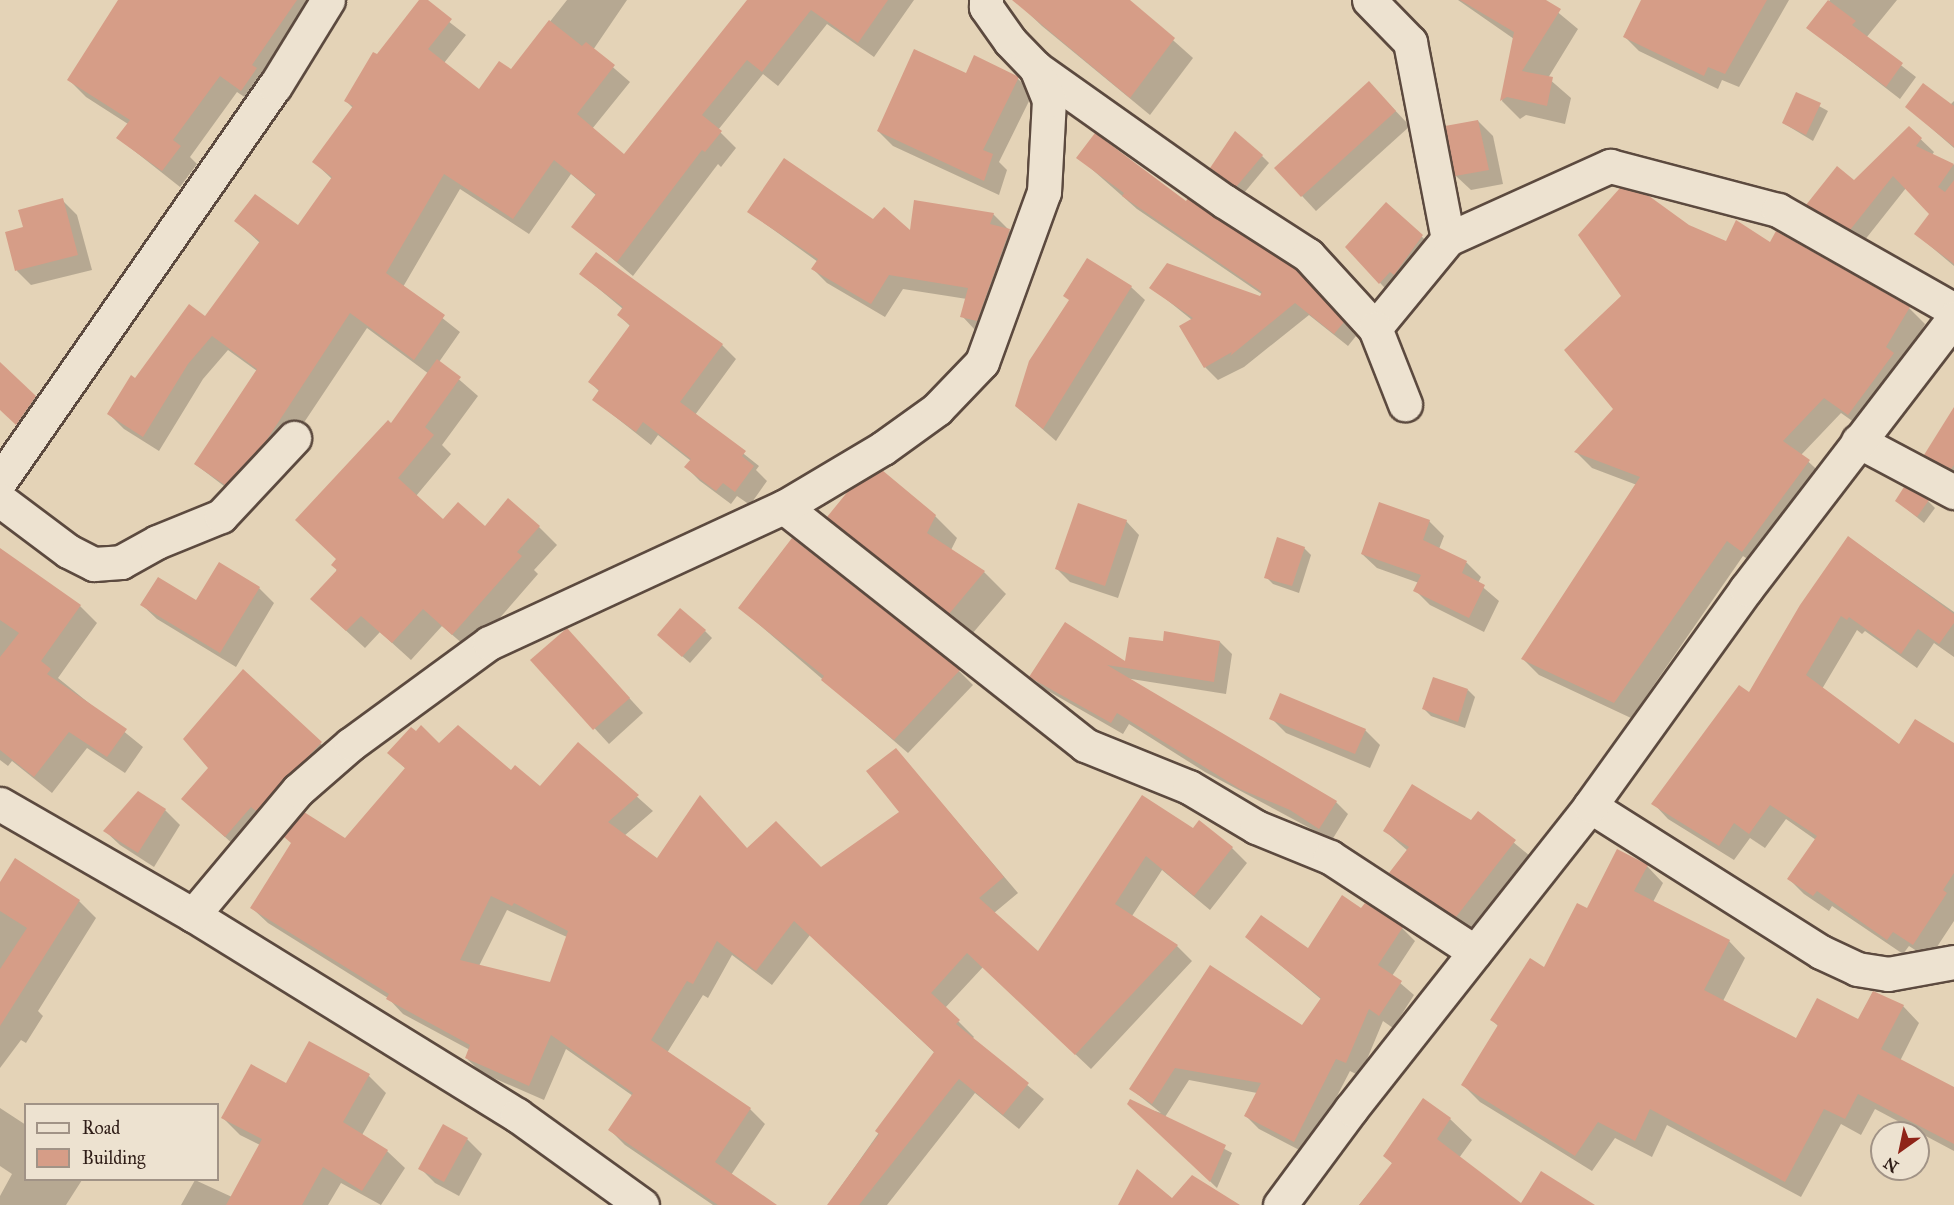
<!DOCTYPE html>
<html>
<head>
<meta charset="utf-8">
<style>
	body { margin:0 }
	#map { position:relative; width:1954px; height:1205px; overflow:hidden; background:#e4d3b7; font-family:"IM FELL Great Primer",serif }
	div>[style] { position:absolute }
	.shadow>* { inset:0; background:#0003 }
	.building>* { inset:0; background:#d69d87 }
	.roads { filter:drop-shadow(2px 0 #5c4a3f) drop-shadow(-2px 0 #5c4a3f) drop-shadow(0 2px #5c4a3f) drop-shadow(0 -2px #5c4a3f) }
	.minor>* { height:33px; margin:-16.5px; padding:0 16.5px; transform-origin:16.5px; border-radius:16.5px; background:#ede2d0 }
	span { translate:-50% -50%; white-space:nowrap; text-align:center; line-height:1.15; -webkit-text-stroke:4.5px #ede2d0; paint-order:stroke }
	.legend { position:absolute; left:24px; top:1103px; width:195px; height:78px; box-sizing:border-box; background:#ede2d0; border:2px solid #a19386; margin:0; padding:8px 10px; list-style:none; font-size:18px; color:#2f1d17 }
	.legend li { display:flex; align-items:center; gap:12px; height:30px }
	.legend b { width:30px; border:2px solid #a19386 }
	.north { position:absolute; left:1870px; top:1121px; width:60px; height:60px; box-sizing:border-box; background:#ede2d0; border:2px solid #a19386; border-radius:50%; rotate:213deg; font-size:16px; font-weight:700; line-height:24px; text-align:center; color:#2f1d17 }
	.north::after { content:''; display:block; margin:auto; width:21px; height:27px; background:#8f2418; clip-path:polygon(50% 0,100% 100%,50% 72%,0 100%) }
</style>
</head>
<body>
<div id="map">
	<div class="shadow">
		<i style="clip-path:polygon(121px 0,313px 0,258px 106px,237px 92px,190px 157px,197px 164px,180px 187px,118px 138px,128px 124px,86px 97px,69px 80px)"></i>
		<i style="clip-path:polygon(421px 0,466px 35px,444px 63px,479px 91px,511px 71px,567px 0,627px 0,593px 50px,630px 82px,592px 129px,624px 156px,749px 0,914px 0,874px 57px,827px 24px,778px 86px,763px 74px,718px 130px,736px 148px,721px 167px,718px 164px,633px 276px,573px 226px,597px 196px,571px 174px,529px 234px,460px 189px,403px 287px,460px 332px,439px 362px,478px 396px,442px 445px,451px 454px,416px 496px,443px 521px,485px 528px,539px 527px,557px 545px,534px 570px,538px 574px,471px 651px,442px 626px,411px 660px,380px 632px,365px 648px,330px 616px,338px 559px,391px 425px,429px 374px,367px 328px,281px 457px,241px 499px,195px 464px,257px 371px,228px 350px,203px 379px,159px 451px,124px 429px,109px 414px,135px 380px,205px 318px,260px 243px,236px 221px,298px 227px,332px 179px,314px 162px,353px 108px,346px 101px)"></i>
		<i style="clip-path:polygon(1023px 0,1128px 0,1193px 58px,1150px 115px,1042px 26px,1022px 7px)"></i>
		<i style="clip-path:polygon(1458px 0,1543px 0,1578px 29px,1548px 78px,1571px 98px,1565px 124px,1526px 115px,1520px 119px,1502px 101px,1514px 39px)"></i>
		<i style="clip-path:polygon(1654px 0,1789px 0,1739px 87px,1722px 80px,1718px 89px,1639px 51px,1625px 37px)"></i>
		<i style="clip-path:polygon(1830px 0,1897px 0,1866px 38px,1916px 77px,1900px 99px,1808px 28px)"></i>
		<i style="clip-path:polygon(966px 75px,1018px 79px,1033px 93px,999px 162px,1007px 170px,999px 195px,893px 146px,878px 131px)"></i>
		<i style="clip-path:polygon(1369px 83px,1410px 126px,1316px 211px,1276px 168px)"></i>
		<i style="clip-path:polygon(1797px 94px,1828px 111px,1813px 141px,1783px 123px)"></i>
		<i style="clip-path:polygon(1954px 101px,1954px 148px,1907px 107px,1950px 105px)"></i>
		<i style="clip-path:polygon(1478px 121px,1493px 136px,1503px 184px,1471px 190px,1456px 176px)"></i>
		<i style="clip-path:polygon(1909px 128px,1934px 152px,1932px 155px,1954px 165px,1954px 266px,1916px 234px,1931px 214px,1906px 188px,1864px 241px,1821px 217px,1808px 204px,1854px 182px)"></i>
		<i style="clip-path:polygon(1262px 156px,1269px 163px,1244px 193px,1212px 168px)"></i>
		<i style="clip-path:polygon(1078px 157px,1186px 203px,1309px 284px,1356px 336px,1348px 346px,1309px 315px,1244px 367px,1218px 380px,1205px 367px,1192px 320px,1151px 287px,1261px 298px,1263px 295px,1137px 209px)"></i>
		<i style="clip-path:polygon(62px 200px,77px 215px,92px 270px,31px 285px,17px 271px,24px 228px)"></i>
		<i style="clip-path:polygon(1387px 204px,1437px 251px,1394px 298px,1347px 247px)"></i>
		<i style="clip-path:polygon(749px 212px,874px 221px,911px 233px,993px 214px,1024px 245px,976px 331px,962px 316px,967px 299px,903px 289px,885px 317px,827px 283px,813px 269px,818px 262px)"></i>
		<i style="clip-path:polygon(1688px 226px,1727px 243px,1770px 244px,1909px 308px,1925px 324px,1865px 430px,1841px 413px,1801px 455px,1825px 477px,1759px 567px,1743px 556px,1631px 718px,1539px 675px,1523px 659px,1637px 485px,1592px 468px,1576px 452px,1615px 409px,1623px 296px)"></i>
		<i style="clip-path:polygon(581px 274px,722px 345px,736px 359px,695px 415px,759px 466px,756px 470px,767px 481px,750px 505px,737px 496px,731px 504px,700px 481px,686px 467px,691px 461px,658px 435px,651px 445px,594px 400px,600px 392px,590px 382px,631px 327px,619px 315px,623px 309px)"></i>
		<i style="clip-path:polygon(1131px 287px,1145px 300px,1056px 441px,1016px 406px)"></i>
		<i style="clip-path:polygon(0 364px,50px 412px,32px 438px,0 409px)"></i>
		<i style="clip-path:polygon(1954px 410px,1954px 476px,1926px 455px)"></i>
		<i style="clip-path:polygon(1897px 501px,1928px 501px,1935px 508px,1924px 523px)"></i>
		<i style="clip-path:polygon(935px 516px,957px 538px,951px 550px,984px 572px,1006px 594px,972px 634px,829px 517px)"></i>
		<i style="clip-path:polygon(1126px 521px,1139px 535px,1118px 598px,1070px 582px,1057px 569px)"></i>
		<i style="clip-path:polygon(1429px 521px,1444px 536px,1439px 549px,1467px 563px,1481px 577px,1478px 583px,1499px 601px,1484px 632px,1430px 605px,1415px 590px,1419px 583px,1377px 568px,1362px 554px)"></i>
		<i style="clip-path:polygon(1849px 538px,1954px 612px,1954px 657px,1934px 643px,1917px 668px,1865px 631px,1862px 634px,1857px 630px,1822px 689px,1899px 746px,1954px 745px,1954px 921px,1929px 959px,1909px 946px,1903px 954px,1832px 906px,1829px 911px,1804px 894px,1789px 879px,1816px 840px,1786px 819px,1765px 848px,1750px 838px,1734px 860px,1668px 819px,1653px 803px,1749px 694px)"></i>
		<i style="clip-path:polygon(1304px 548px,1311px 555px,1299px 593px,1273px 584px,1266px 577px)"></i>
		<i style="clip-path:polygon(0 549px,80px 606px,97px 623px,58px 678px,143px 747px,125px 773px,87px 748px,52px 793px,12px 761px,8px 766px,0 760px)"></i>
		<i style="clip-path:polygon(259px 588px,274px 603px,236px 667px,157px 619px,142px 605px,197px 602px)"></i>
		<i style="clip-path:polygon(740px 608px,959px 671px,973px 685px,908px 753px)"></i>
		<i style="clip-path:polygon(1065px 624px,1126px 664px,1164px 643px,1220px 642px,1232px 654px,1226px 694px,1125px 678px,1336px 802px,1348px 814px,1332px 840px,1205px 772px,1129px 724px,1123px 734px,1043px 688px,1031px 676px)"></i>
		<i style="clip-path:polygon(567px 630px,643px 713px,609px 744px,532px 660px)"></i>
		<i style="clip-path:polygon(705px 631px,712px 638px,690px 663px,666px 642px)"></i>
		<i style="clip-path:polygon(1468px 690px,1475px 697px,1465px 728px,1431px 716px,1424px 709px)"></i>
		<i style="clip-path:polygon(1271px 718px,1365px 730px,1380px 745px,1370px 768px,1286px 733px)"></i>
		<i style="clip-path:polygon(320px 743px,339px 762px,245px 855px,183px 799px)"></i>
		<i style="clip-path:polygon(evenodd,578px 744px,653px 811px,624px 836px,657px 860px,747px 849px,821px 869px,901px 812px,896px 750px,1018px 893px,994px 913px,1038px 953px,1143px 797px,1193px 830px,1232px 848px,1247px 863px,1210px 910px,1162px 870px,1132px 916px,1177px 946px,1192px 961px,1091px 1069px,983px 967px,945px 1008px,974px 1037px,972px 1039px,1044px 1099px,1019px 1129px,975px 1093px,887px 1205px,828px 1205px,935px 1053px,810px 935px,772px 985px,732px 955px,708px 998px,703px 995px,667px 1053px,750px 1109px,765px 1124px,731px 1175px,773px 1205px,713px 1205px,625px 1145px,610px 1130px,633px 1096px,566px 1049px,544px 1100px,482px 1073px,466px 1058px,470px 1050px,403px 1014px,388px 998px,268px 923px,252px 908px,346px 839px,406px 769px,390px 753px,439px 745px,511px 772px,540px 788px,578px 744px,507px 910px,567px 937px,551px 984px,479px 966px,507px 910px)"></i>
		<i style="clip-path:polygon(165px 810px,180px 825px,154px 867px,120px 845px,105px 831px)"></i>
		<i style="clip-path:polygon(1478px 813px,1530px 856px,1471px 931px,1406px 888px,1391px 873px,1408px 851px,1385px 831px,1472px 822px)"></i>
		<i style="clip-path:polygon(1647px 866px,1663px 883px,1653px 902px,1729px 941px,1745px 958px,1723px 1001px,1797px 1040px,1858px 1021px,1873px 992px,1903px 1006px,1919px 1023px,1900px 1061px,1954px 1089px,1954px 1151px,1875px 1109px,1861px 1135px,1841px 1124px,1801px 1197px,1667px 1125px,1652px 1157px,1615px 1138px,1592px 1171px,1480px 1102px,1463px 1085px,1499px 1027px,1492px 1020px,1545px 969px,1587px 910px)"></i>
		<i style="clip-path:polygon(0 884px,79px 901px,96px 918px,38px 1011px,43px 1016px,26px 1043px,21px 1040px,0 1068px)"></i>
		<i style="clip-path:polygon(1362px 910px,1402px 928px,1415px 941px,1392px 976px,1414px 995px,1393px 1028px,1383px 1021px,1360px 1076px,1350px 1071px,1307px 1154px,1259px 1129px,1245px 1115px,1257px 1093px,1189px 1080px,1165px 1117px,1232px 1153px,1217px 1188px,1129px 1103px,1161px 1113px,1131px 1089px,1210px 967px,1302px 1027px,1322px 1000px,1247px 937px,1308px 950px)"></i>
		<i style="clip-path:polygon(369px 1076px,386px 1093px,362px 1135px,387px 1151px,405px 1168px,381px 1205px,341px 1183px,328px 1205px,181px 1205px,195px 1180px,232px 1197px,260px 1145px,240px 1135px,223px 1118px,287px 1085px)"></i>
		<i style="clip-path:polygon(0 1108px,26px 1125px,26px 1180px,82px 1180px,66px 1205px,0 1205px,0 1196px,12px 1174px,0 1166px)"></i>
		<i style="clip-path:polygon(1450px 1119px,1472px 1140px,1459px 1158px,1521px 1205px,1359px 1205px,1393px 1164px,1385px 1156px)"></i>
		<i style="clip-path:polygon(467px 1139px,482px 1154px,459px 1196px,435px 1183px,420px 1168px)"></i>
	</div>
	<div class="building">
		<i style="clip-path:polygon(118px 0,297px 0,252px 65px,257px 68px,241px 91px,220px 76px,173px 140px,181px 146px,162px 171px,116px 138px,130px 120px,67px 80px)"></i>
		<i style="clip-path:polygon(419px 0,428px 0,452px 19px,428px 49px,479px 89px,499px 61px,511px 69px,549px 20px,582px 46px,586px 42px,615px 65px,577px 114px,624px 154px,747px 0,888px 0,858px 43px,811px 10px,762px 72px,747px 60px,702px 115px,722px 131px,705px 152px,702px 150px,617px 262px,571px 227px,596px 194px,554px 160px,513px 219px,444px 174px,386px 273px,445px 315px,414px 360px,350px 313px,266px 441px,225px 485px,194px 464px,257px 369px,212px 336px,188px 364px,143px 437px,107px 414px,131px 375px,135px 378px,189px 304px,205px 316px,260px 241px,234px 221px,255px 194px,298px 225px,332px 177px,312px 162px,353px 106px,344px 101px,373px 52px,377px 54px)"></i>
		<i style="clip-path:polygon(1012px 0,1130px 0,1175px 38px,1130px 98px)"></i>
		<i style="clip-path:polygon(1460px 0,1546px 0,1561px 9px,1522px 71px,1553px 77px,1547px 106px,1507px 97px,1500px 101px,1514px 32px)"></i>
		<i style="clip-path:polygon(1641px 0,1767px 0,1725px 74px,1708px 67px,1704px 76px,1623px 37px)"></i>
		<i style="clip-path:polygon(1828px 0,1856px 21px,1852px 25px,1903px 63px,1886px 87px,1806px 28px)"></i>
		<i style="clip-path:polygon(914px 49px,966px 73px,974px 55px,1019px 77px,983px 150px,993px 154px,984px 181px,877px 131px)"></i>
		<i style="clip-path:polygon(1369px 81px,1396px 111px,1301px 197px,1274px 168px)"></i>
		<i style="clip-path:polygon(1923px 83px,1954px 106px,1954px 147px,1905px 107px)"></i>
		<i style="clip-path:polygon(1796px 92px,1821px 103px,1806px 135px,1782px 123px)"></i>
		<i style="clip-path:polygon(1478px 120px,1489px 170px,1455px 176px,1445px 126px)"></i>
		<i style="clip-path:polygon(1909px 126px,1922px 138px,1916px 146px,1954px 164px,1938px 187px,1945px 192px,1954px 180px,1954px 264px,1914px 234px,1929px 214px,1893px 176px,1850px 230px,1806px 205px,1837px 166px,1854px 180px)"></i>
		<i style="clip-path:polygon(1235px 131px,1263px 155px,1236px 187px,1210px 168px)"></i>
		<i style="clip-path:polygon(1095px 133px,1186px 201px,1188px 198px,1296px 269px,1344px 322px,1334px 334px,1295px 303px,1230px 356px,1232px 352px,1204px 368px,1179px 326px,1193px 318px,1149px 288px,1167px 263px,1260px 296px,1262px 292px,1122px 196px,1124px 193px,1076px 158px)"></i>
		<i style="clip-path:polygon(784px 158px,873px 219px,884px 207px,910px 230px,914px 200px,994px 213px,990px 224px,1010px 229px,977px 321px,960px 317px,968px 288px,889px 275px,871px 304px,811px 269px,818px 259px,747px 212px)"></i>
		<i style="clip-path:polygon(1620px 188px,1649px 196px,1689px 225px,1726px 241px,1736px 220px,1770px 242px,1776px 231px,1910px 307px,1886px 347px,1894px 353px,1848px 415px,1824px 398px,1783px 441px,1810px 460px,1742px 552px,1727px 541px,1614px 703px,1521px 659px,1640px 477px,1574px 452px,1613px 409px,1564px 350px,1621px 296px,1578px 235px)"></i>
		<i style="clip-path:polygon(63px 198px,78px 255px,15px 271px,5px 232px,23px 227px,18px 210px)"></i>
		<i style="clip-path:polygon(1386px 202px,1423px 235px,1394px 275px,1390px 272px,1379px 284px,1345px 247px)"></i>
		<i style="clip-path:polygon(596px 252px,723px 344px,680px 402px,746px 451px,742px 456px,754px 466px,735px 492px,723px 483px,716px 491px,684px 467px,691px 459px,643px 422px,636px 432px,592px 400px,599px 390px,588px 382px,630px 325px,617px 315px,623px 307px,579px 274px)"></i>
		<i style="clip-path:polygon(1087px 258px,1132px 286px,1043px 429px,1015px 406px,1029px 361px,1069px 300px,1063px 296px)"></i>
		<i style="clip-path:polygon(437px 359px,461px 377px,425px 427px,434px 435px,398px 478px,443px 519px,458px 502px,485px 526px,508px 498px,540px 526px,517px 552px,522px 556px,452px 635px,423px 609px,392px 643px,361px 616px,346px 631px,310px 599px,337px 570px,331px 565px,336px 559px,295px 520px,388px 420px,391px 423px)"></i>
		<i style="clip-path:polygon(0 362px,36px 396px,16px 425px,0 410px)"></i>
		<i style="clip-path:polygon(1954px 407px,1954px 465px,1951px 469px,1924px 455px)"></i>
		<i style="clip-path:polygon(882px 470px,936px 515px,927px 533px,985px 571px,949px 614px,827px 517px,849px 490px)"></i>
		<i style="clip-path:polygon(1904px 487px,1929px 500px,1917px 517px,1895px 501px)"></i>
		<i style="clip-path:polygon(1379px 502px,1430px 520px,1423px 540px,1467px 561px,1462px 573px,1485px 585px,1469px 618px,1413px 591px,1421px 575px,1361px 554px)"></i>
		<i style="clip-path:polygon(1078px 503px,1127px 520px,1105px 586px,1055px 569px)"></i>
		<i style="clip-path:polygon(1848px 536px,1954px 614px,1954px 623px,1939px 644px,1918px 629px,1901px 654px,1849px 617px,1847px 620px,1841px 616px,1806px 675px,1899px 744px,1915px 719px,1954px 743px,1954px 873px,1943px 890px,1947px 893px,1913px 945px,1893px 932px,1887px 940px,1817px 891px,1813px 896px,1787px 879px,1817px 836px,1770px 805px,1749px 834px,1734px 823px,1719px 846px,1651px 804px,1739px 685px,1749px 692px,1800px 605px)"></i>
		<i style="clip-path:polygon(1277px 537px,1305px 547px,1292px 586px,1264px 578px)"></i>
		<i style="clip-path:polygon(792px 538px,960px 670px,894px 740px,821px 680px,824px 676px,738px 608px)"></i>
		<i style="clip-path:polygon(0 548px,81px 605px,41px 661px,51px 669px,47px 674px,127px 729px,107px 757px,69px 732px,34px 777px,0 750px,0 657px,19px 633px,0 620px)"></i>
		<i style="clip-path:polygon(219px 562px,260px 587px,220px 653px,140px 605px,158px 577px,196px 600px)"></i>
		<i style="clip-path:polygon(680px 608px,706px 630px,682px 657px,657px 635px)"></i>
		<i style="clip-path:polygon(1065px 622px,1125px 661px,1129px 637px,1163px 641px,1164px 631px,1220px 641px,1214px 682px,1107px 665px,1337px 801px,1319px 829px,1290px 810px,1240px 789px,1117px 713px,1111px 723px,1029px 677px)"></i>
		<i style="clip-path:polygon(567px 628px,630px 698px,593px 730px,530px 660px)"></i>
		<i style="clip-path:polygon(243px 669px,322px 742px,256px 811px,251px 807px,225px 837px,181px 799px,208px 768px,183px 739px)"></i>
		<i style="clip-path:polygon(1433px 677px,1468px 689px,1458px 722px,1422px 709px)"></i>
		<i style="clip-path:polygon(1280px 693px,1366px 729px,1355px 754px,1269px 719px)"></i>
		<i style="clip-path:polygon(evenodd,421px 725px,439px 743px,458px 725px,511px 770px,515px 765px,540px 786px,578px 742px,639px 795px,608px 822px,657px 858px,700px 795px,747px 848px,776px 821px,821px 867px,899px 812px,866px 771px,896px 748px,1004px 877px,979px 898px,1038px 951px,1142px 795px,1193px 828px,1199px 820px,1233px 847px,1194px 896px,1146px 856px,1115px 904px,1178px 945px,1075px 1055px,967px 953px,931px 993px,960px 1020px,956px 1024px,1029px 1083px,1003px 1115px,959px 1079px,859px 1205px,827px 1205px,879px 1134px,875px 1131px,934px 1052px,794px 921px,756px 971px,717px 941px,693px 984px,687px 981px,651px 1040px,751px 1108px,715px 1162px,777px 1205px,718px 1205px,608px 1130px,633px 1093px,551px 1035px,529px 1086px,465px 1058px,470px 1045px,386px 999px,389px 994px,250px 908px,291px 843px,283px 836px,304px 812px,345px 838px,405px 768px,387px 753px,411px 727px,416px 731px,421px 725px,491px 896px,512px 906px,514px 903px,568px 931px,550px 982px,460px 960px,491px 896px)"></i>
		<i style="clip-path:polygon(1412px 784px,1471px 820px,1478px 811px,1516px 840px,1456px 917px,1389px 873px,1409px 847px,1383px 831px)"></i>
		<i style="clip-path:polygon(138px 791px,166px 809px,138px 853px,103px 831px)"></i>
		<i style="clip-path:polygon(1617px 849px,1648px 865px,1634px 891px,1730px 940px,1704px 990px,1796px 1038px,1817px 998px,1858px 1019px,1873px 991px,1904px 1005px,1881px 1049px,1954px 1087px,1954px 1144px,1858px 1094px,1845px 1119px,1824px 1109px,1785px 1182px,1650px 1109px,1635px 1141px,1598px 1122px,1575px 1156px,1461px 1085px,1498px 1025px,1490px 1020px,1530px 958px,1544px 967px,1577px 903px,1587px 908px)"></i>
		<i style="clip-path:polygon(15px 858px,80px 900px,0 1026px,0 969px,27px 928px,0 911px,0 882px)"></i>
		<i style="clip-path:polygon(1342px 895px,1361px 908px,1365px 903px,1403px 927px,1378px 965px,1402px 981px,1379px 1016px,1369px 1009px,1346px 1063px,1336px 1059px,1294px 1142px,1244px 1116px,1261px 1083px,1175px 1068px,1152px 1104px,1129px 1089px,1210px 965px,1302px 1025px,1321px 998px,1245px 937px,1261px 915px,1308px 948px)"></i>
		<i style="clip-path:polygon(309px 1041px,370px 1074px,343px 1122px,388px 1150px,362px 1191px,323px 1167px,302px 1205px,226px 1205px,262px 1139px,221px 1118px,251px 1064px,286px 1083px)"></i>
		<i style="clip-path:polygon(1423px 1098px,1451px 1118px,1437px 1139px,1521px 1203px,1541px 1171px,1595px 1205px,1359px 1205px,1392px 1163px,1383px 1156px)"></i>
		<i style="clip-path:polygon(1130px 1099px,1226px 1145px,1210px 1182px,1127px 1104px)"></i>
		<i style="clip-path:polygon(443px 1124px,468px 1138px,444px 1182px,418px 1169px)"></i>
		<i style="clip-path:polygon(1137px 1169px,1172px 1198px,1192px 1175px,1240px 1205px,1118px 1205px)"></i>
	</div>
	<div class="roads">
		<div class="minor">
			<i style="left:1369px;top:0;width:59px;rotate:45.7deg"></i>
			<i style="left:1410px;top:42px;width:201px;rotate:79.1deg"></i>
			<i style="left:1448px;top:239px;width:115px;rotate:129.4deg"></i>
			<i style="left:1036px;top:68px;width:230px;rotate:35.3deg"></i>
			<i style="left:1224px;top:201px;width:100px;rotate:32.7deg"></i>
			<i style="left:1308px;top:255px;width:99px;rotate:47.5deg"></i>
			<i style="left:1375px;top:328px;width:82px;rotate:68.5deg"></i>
			<i style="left:1448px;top:239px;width:178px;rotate:-24.3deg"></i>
			<i style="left:1610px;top:166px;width:174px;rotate:14.7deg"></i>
			<i style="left:1778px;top:210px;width:202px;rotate:29.6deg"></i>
			<i style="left:1858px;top:441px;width:109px;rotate:28deg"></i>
			<i style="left:0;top:481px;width:481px;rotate:-55.2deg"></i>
			<i style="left:275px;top:86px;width:101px;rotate:-58.4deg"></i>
			<i style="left:0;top:500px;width:85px;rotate:36.9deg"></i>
			<i style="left:68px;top:551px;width:29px;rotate:27deg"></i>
			<i style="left:94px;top:564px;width:27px;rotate:-4deg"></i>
			<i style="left:121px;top:562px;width:41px;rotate:-29.1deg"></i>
			<i style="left:157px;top:542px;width:69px;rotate:-22.1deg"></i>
			<i style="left:221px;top:516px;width:107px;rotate:-46.9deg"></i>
			<i style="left:784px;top:507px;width:384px;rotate:38.3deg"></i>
			<i style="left:1085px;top:745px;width:112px;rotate:22deg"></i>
			<i style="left:1189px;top:787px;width:78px;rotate:30.8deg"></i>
			<i style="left:1256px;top:827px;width:80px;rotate:22.1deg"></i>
			<i style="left:1330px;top:857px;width:173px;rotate:33.2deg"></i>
			<i style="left:0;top:804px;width:223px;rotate:29.9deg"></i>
			<i style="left:193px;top:915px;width:381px;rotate:31.7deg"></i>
			<i style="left:517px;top:1115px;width:154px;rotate:35.8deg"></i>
			<i style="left:1590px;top:806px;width:273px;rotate:32.3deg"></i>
			<i style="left:1821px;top:952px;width:40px;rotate:25deg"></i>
			<i style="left:1857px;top:969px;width:31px;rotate:9deg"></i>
			<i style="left:1888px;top:974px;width:67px;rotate:-10.3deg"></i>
			<i style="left:193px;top:915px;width:163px;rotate:-50deg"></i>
			<i style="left:298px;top:790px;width:70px;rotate:-41deg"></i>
			<i style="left:351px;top:744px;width:171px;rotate:-36.2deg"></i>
			<i style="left:489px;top:643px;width:325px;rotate:-24.8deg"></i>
			<i style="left:784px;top:507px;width:115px;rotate:-30.8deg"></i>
			<i style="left:883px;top:448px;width:67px;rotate:-35.8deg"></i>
			<i style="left:937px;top:409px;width:65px;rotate:-46.2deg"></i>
			<i style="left:982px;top:362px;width:181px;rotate:-70deg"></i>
			<i style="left:1044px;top:192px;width:92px;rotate:-86.9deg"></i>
			<i style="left:1049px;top:100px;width:35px;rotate:-112deg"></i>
			<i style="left:1036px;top:68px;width:37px;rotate:-134deg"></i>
			<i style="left:1010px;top:41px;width:42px;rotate:-125.2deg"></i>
			<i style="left:986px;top:7px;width:7px;rotate:-90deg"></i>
			<i style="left:1280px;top:1205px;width:119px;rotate:-53.5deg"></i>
			<i style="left:1351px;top:1109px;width:386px;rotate:-51.7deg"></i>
			<i style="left:1590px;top:806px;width:267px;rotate:-54.3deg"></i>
			<i style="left:1746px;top:589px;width:342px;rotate:-52.5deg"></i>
		</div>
	</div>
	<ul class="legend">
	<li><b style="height:8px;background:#ede2d0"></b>Road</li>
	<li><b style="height:16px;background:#d69d87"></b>Building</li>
	</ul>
	<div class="north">N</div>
</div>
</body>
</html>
